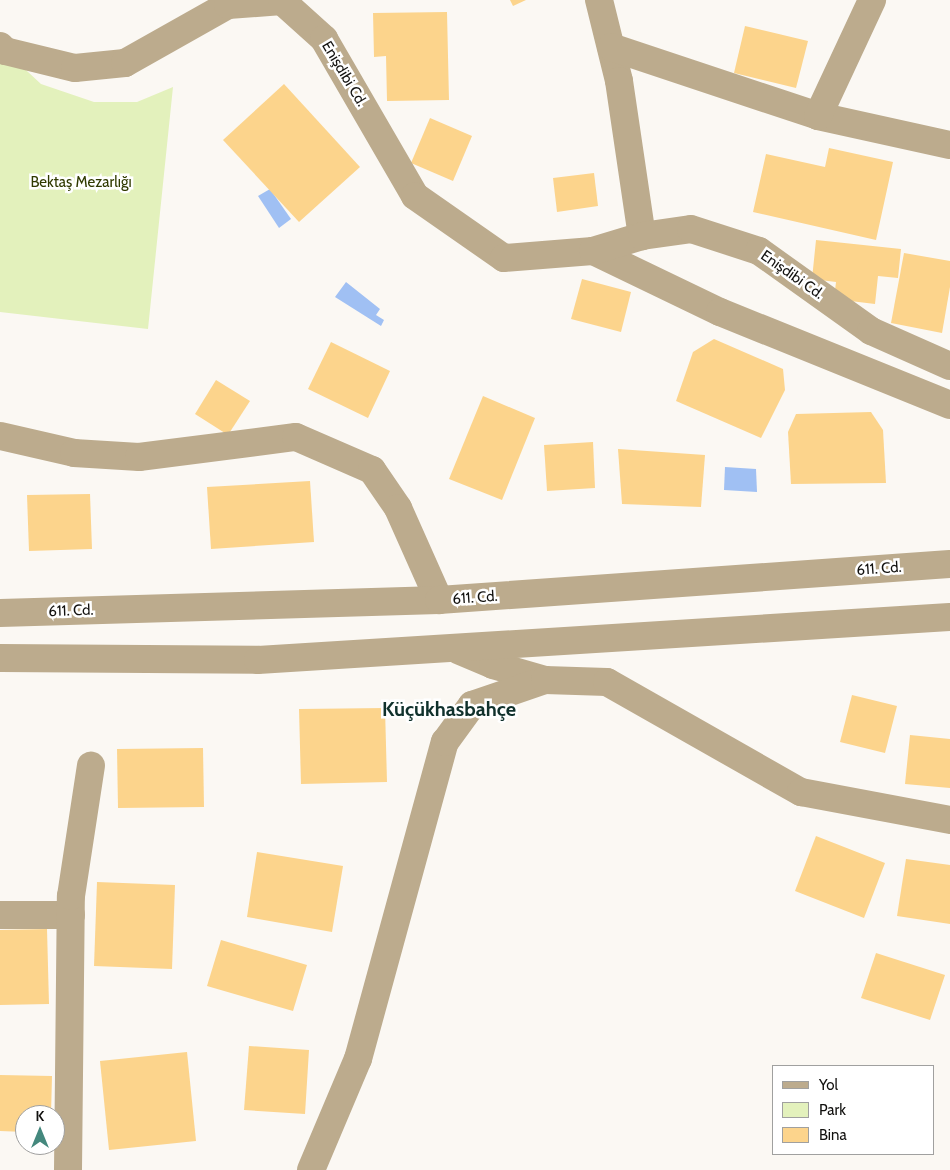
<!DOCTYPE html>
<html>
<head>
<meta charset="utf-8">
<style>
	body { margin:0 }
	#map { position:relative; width:950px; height:1170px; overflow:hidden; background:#fbf8f3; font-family:Cabin,sans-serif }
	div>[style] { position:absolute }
	.green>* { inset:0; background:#e3f1bc }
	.water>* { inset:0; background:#a0c0f3 }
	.building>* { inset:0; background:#fcd48c }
	.minor>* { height:28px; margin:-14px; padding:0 14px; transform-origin:14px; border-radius:14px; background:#bcab8d }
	span { translate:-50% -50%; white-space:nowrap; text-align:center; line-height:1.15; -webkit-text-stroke:5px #fff; paint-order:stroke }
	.street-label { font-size:15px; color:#12110f }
	.park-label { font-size:15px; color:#303a00 }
	.district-label { font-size:20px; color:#10312c; font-weight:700 }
	.legend { position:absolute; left:772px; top:1065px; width:162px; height:90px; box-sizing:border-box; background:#fff; border:1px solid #a0a09f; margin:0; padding:6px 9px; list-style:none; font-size:15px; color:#12110f }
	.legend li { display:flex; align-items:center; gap:10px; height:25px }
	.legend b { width:25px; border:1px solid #a0a09f }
	.north { position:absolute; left:15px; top:1105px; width:50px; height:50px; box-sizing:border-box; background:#fff; border:1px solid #a0a09f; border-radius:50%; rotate:0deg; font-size:14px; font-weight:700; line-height:20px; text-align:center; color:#12110f }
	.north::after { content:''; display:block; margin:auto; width:18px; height:22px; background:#44887d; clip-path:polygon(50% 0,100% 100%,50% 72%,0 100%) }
</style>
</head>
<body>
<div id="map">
	<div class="green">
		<i style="clip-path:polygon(0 46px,41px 84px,94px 102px,137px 102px,173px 87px,148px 329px,0 312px)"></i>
	</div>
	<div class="water">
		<i style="clip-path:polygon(270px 189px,291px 219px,279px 228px,258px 196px)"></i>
		<i style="clip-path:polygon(346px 282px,380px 309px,376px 315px,384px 320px,381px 326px,335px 297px)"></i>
		<i style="clip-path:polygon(725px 467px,756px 469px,757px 492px,724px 490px)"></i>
	</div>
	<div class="building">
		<i style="clip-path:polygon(510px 0,526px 0,513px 6px)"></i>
		<i style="clip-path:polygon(447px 12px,449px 100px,387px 101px,386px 56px,374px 57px,373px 13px)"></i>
		<i style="clip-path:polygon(745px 26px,808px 41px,796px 88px,734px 73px)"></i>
		<i style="clip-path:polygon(284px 84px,360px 167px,299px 222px,223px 140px)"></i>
		<i style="clip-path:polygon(430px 118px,472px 136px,453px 181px,411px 163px)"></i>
		<i style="clip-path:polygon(829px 148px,893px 162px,876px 240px,753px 212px,766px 154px,825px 167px)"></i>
		<i style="clip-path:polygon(594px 173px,598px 206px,557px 212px,553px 178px)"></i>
		<i style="clip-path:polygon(816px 240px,901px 249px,898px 278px,878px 276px,875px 304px,834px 299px,836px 282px,812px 279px)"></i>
		<i style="clip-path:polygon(904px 253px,950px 261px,950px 287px,942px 333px,891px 323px)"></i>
		<i style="clip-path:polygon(582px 279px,631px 292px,621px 332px,571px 319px)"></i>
		<i style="clip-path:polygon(714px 339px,783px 369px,785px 390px,761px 438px,676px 401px,693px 352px)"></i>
		<i style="clip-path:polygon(331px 342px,390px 371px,368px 418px,308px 389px)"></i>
		<i style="clip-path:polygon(216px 380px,250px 401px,228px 435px,195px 414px)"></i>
		<i style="clip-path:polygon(483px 396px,535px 418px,502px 500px,449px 479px)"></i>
		<i style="clip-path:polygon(871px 412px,883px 430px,886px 483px,791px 484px,788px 432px,796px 414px)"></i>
		<i style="clip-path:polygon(593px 442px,595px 488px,547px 491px,544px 445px)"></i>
		<i style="clip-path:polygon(618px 449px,705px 455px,701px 507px,622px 504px)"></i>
		<i style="clip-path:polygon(310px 481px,314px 542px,211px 549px,207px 487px)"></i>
		<i style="clip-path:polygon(90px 494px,92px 549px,29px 551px,27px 495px)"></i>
		<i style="clip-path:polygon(852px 695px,897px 706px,885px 753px,840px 742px)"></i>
		<i style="clip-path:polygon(385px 708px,387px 782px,301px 784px,299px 709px)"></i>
		<i style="clip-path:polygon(910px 735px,950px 739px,950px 788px,905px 784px)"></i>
		<i style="clip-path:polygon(203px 748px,204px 807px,118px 808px,117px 749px)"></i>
		<i style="clip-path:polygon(816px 836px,885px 863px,864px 918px,795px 891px)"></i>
		<i style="clip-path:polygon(257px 852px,343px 866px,332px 932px,247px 917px)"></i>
		<i style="clip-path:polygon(906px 859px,950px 865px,950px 924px,897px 916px)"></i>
		<i style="clip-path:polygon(97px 882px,175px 885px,172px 969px,94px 966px)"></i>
		<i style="clip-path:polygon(47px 929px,49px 1004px,0 1005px,0 930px)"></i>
		<i style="clip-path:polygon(221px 940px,307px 965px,293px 1011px,207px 986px)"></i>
		<i style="clip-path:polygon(876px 953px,945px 975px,930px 1020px,861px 998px)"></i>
		<i style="clip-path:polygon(249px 1046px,309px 1050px,305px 1114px,244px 1110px)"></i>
		<i style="clip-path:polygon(187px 1052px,196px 1141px,109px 1150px,100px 1061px)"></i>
		<i style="clip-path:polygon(0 1075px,52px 1076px,51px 1115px,25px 1115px,25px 1132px,0 1131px)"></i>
	</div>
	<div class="minor">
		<i style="left:599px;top:0;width:83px;rotate:76.1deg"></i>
		<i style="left:619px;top:81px;width:157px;rotate:81.6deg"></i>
		<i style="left:0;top:46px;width:7px;rotate:45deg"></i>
		<i style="left:5px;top:51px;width:72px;rotate:13.7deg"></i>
		<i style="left:75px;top:68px;width:50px;rotate:-5.7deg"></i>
		<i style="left:125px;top:63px;width:118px;rotate:-29.4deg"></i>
		<i style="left:228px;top:5px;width:54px;rotate:-4.2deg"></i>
		<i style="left:282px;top:1px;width:57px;rotate:42.1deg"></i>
		<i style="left:324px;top:39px;width:181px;rotate:59.9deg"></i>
		<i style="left:415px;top:196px;width:108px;rotate:34.9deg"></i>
		<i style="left:504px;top:258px;width:89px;rotate:-4.5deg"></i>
		<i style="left:593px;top:251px;width:141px;rotate:25.7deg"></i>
		<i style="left:720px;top:312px;width:248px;rotate:22deg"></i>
		<i style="left:611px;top:47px;width:218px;rotate:18.4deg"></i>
		<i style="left:818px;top:116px;width:135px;rotate:12.4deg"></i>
		<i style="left:818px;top:116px;width:128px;rotate:-65deg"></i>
		<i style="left:593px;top:251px;width:51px;rotate:-17deg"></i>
		<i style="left:642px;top:236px;width:49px;rotate:-8.1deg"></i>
		<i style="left:691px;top:229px;width:71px;rotate:17.9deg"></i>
		<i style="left:759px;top:251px;width:138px;rotate:35.5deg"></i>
		<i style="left:871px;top:331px;width:86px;rotate:23.9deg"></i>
		<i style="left:0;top:436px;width:76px;rotate:12.9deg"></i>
		<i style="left:74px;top:453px;width:65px;rotate:3.5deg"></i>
		<i style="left:139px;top:457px;width:158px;rotate:-7.3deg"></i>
		<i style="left:296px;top:437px;width:83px;rotate:23.5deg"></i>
		<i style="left:372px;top:470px;width:46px;rotate:55.6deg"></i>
		<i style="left:398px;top:508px;width:101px;rotate:66deg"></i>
		<i style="left:0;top:613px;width:439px;rotate:-1.7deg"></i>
		<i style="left:439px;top:600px;width:512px;rotate:-4.03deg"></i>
		<i style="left:458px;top:650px;width:38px;rotate:23deg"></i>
		<i style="left:493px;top:665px;width:54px;rotate:16.1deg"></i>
		<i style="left:0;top:658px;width:258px;rotate:0.4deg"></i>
		<i style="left:258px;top:660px;width:693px;rotate:-3.56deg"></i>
		<i style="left:0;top:915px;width:71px"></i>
		<i style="left:68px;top:1170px;width:274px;rotate:-89.4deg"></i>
		<i style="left:71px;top:896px;width:132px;rotate:-81.3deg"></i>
		<i style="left:311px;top:1170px;width:121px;rotate:-67.1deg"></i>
		<i style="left:358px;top:1059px;width:329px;rotate:-74.7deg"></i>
		<i style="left:445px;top:742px;width:46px;rotate:-53.9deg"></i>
		<i style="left:472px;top:705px;width:77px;rotate:-18.9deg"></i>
		<i style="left:545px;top:680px;width:62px;rotate:1.8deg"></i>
		<i style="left:607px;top:682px;width:223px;rotate:29.6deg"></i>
		<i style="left:801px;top:792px;width:152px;rotate:10.6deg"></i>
	</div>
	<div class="street-label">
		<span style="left:344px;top:74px;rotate:59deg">Enişdibi Cd.</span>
		<span style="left:792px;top:275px;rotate:35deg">Enişdibi Cd.</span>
		<span style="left:879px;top:569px;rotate:-4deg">611. Cd.</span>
		<span style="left:475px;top:598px;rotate:-4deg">611. Cd.</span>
		<span style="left:71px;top:611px;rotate:-2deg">611. Cd.</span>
	</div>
	<div class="park-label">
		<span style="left:81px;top:183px">Bektaş Mezarlığı</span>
	</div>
	<div class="district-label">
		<span style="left:449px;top:709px">Küçükhasbahçe</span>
	</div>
	<ul class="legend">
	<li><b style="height:6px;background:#bcab8d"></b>Yol</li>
	<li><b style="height:14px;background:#e3f1bc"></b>Park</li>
	<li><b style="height:14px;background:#fcd48c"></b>Bina</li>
	</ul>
	<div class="north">K</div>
</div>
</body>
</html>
